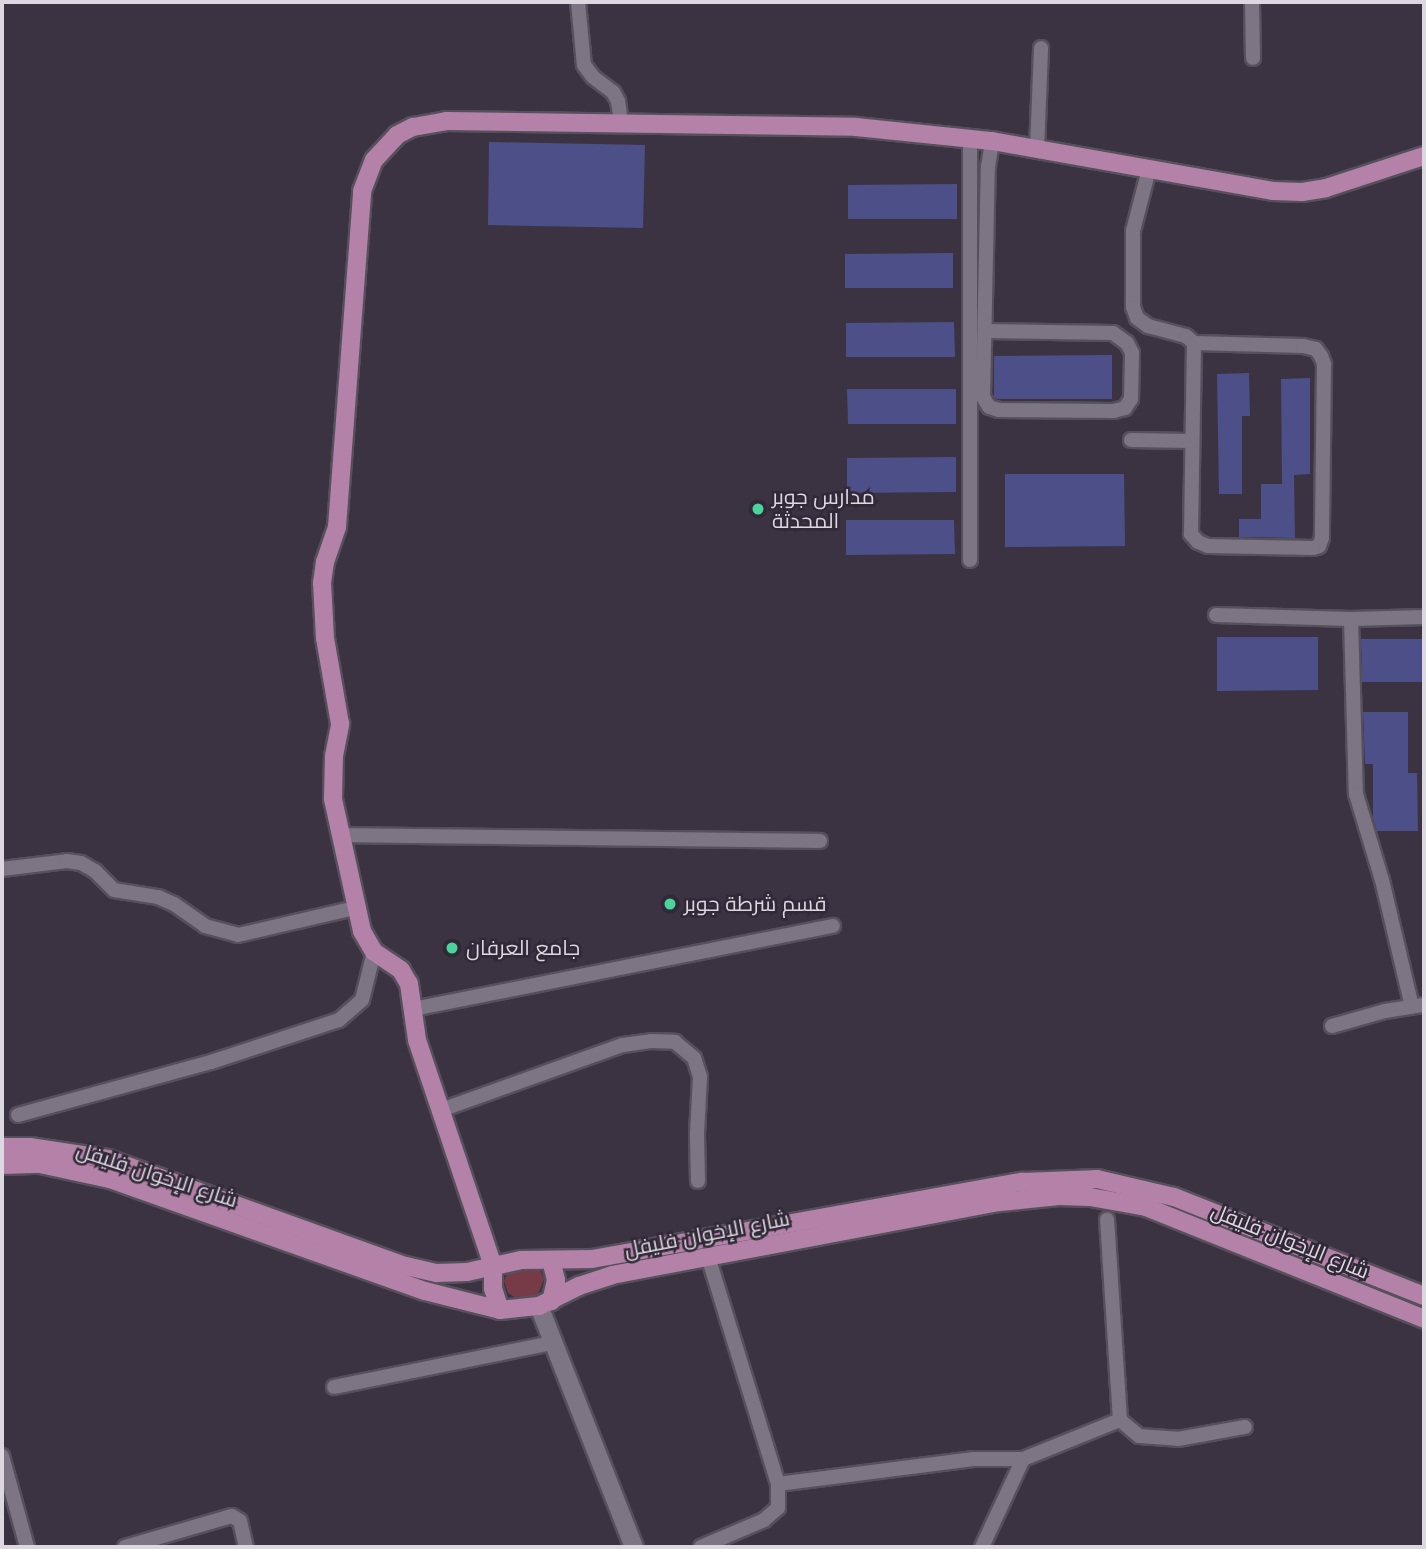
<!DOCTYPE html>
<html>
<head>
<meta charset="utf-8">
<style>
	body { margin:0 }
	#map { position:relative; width:1426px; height:1549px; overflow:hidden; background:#3b3341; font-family:Poppins,Cairo,sans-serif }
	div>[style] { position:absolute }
	.green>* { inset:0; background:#763b47 }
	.building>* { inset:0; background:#4d4f88 }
	.roads { filter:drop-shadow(2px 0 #56505c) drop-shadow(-2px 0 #56505c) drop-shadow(0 2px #56505c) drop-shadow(0 -2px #56505c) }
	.minor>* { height:14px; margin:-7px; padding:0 7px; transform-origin:7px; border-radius:7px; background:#7d7484 }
	.tertiary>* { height:18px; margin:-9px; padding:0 9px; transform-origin:9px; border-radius:9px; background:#7d7484 }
	.primary>* { height:18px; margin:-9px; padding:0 9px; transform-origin:9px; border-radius:9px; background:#b482a8 }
	.dots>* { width:19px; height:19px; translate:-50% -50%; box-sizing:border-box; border:4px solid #312937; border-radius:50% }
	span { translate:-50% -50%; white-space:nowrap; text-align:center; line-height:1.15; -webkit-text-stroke:5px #312937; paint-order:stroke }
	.poi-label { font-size:21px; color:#dcd7e0 }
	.left { translate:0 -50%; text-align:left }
	.street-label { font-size:21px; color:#dcd7e0 }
	.frame { position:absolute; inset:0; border:4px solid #dcd7e0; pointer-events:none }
</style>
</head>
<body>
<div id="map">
	<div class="green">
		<i style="clip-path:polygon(539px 1267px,544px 1279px,537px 1297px,519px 1300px,508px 1293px,504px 1281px,509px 1268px)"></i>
	</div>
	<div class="building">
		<i style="clip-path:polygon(489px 142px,645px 145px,643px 228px,488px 225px)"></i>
		<i style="clip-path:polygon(957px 184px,957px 219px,848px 219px,848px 185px)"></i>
		<i style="clip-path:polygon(953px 253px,953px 288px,845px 288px,845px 254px)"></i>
		<i style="clip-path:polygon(954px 322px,955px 357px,846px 357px,846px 323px)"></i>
		<i style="clip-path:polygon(1112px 355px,1112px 399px,997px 399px,994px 397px,994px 356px)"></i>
		<i style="clip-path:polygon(1249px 373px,1250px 416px,1242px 416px,1242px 494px,1219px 494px,1217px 374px)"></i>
		<i style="clip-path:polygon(1310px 378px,1310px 474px,1294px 475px,1295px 538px,1239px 537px,1239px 519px,1261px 519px,1261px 484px,1282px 484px,1281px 379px)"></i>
		<i style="clip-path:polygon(847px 389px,956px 389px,956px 424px,848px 424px)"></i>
		<i style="clip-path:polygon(956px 457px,956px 492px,847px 493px,847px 458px)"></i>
		<i style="clip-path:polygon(1005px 474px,1124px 474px,1125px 546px,1005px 547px)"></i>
		<i style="clip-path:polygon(846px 520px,954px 520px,955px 554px,846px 555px)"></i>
		<i style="clip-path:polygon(1217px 637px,1318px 637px,1318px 690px,1217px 691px)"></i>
		<i style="clip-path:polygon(1361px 639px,1424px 639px,1424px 682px,1362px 682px)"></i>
		<i style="clip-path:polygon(1363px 712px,1408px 712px,1408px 773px,1417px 773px,1418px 831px,1377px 831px,1373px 818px,1373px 764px,1365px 764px)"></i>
	</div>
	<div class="roads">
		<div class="minor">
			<i style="left:578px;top:2px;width:63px;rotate:84.6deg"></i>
			<i style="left:584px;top:65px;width:15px;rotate:53deg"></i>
			<i style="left:593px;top:77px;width:25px;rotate:37deg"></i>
			<i style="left:613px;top:92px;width:10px;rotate:61deg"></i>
			<i style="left:618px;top:101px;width:21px;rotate:82deg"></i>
			<i style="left:1252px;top:2px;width:56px;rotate:89deg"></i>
			<i style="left:970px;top:138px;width:422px;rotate:90deg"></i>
			<i style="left:1037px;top:149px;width:101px;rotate:-87.7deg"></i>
			<i style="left:1149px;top:169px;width:64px;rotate:104.5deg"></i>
			<i style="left:1133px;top:231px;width:76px;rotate:90deg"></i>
			<i style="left:1133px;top:307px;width:12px;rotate:70deg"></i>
			<i style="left:1137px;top:318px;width:14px;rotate:36deg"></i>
			<i style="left:1148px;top:326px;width:39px;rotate:15deg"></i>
			<i style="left:1186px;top:336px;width:11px;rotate:41deg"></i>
			<i style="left:1194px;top:343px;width:109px;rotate:1.6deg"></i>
			<i style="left:1303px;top:346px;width:13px;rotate:13deg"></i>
			<i style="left:1316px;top:349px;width:9px;rotate:54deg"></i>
			<i style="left:1321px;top:356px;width:9px;rotate:69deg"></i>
			<i style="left:1324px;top:364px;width:174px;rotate:90.7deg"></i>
			<i style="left:1322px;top:538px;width:9px;rotate:111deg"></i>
			<i style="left:1319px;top:546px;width:6px;rotate:162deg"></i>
			<i style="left:1313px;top:548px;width:105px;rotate:-178.9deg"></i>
			<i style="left:1208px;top:546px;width:11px;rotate:-158deg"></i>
			<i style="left:1198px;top:542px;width:11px;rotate:-131deg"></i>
			<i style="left:1191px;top:534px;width:191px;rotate:-89.1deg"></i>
			<i style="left:986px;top:331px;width:127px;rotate:0.9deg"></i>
			<i style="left:1113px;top:333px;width:17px;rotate:36deg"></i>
			<i style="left:1127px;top:343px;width:11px;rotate:63deg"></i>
			<i style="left:1132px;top:353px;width:46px;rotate:91.2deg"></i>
			<i style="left:1131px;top:399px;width:11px;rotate:124deg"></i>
			<i style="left:1125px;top:408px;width:11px;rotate:165deg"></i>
			<i style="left:1114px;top:411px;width:115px;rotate:-179.5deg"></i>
			<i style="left:999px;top:410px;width:10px;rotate:-163deg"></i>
			<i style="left:989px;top:407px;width:12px;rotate:-121deg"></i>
			<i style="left:983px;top:397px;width:230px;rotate:-88.8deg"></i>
			<i style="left:988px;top:167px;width:26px;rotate:-81deg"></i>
			<i style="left:1131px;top:440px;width:60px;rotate:1deg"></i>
			<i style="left:1216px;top:615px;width:135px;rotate:1.7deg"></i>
			<i style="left:1351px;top:619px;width:73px;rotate:-1.6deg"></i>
			<i style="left:1351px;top:619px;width:175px;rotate:88.4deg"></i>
			<i style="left:1356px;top:794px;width:90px;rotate:73.2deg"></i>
			<i style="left:1382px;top:880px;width:130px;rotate:76.7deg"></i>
			<i style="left:340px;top:835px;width:480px;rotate:0.7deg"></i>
			<i style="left:2px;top:869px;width:65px;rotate:-7deg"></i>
			<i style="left:67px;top:861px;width:14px;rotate:8deg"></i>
			<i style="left:81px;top:863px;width:16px;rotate:30deg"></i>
			<i style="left:95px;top:871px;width:27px;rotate:45deg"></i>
			<i style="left:114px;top:890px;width:45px;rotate:9deg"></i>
			<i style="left:158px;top:897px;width:17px;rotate:24deg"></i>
			<i style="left:174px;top:904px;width:38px;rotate:35deg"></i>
			<i style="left:205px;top:926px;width:34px;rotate:15deg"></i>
			<i style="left:238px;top:935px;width:120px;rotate:-13deg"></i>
			<i style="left:413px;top:1009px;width:428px;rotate:-11.2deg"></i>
			<i style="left:1332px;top:1026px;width:55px;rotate:-15.8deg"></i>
			<i style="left:1385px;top:1011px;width:39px;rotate:-9deg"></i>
			<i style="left:441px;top:1110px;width:193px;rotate:-19.7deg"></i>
			<i style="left:623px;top:1045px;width:28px;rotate:-8deg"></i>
			<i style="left:651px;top:1041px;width:24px;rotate:2deg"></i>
			<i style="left:675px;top:1042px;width:25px;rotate:40deg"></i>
			<i style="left:694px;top:1058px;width:20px;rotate:72deg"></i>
			<i style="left:700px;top:1077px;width:58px;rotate:93deg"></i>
			<i style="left:697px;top:1135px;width:46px;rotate:88.8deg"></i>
			<i style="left:18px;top:1115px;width:200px;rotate:-15.4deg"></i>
			<i style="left:211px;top:1062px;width:135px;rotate:-18.2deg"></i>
			<i style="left:339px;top:1020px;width:30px;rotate:-41deg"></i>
			<i style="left:362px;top:1000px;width:49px;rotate:-76deg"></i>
			<i style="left:334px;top:1387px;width:222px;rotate:-11.4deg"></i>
			<i style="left:1120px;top:1420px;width:25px;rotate:40deg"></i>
			<i style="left:1139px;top:1436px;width:39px;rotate:4deg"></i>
			<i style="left:1178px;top:1439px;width:68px;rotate:-10.2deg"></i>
			<i style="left:2px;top:1456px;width:94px;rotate:74.6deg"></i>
			<i style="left:778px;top:1484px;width:197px;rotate:-7.3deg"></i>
			<i style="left:973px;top:1459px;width:50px"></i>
			<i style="left:125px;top:1547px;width:111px;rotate:-16.2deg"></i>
			<i style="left:232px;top:1516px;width:9px;rotate:32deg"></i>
			<i style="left:240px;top:1521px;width:27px;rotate:77deg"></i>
			<i style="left:701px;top:1547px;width:69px;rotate:-23.2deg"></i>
			<i style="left:764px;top:1520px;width:18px;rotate:-41deg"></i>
			<i style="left:778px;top:1508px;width:24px;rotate:-90deg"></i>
			<i style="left:778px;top:1484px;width:238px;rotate:-107.1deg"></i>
			<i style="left:982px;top:1547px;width:97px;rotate:-65deg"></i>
			<i style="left:1023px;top:1459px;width:105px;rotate:-21.9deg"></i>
			<i style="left:1120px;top:1420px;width:201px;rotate:-93.7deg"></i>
		</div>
		<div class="tertiary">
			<i style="left:539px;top:1306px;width:259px;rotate:68.5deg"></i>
		</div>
		<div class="primary">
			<i style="left:2px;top:1147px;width:28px"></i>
			<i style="left:30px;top:1147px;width:79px;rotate:8.7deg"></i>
			<i style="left:108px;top:1159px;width:317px;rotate:19.8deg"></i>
			<i style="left:406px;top:1266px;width:32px;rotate:13deg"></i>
			<i style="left:437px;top:1273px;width:30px;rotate:-2deg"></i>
			<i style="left:467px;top:1272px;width:55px;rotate:-12.5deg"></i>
			<i style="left:521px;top:1260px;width:71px;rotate:-0.8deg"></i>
			<i style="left:592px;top:1259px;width:437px;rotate:-10.2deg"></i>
			<i style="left:1022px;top:1182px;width:75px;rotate:-2.3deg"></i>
			<i style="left:1097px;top:1179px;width:79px;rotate:13.2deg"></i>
			<i style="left:1174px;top:1197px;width:269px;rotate:21.6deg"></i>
			<i style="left:2px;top:1165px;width:38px;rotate:-2deg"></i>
			<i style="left:40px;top:1164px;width:72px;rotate:12.1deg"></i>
			<i style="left:110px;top:1179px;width:334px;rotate:19.6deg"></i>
			<i style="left:425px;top:1291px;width:77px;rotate:14.2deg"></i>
			<i style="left:500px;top:1310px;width:39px;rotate:-6deg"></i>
			<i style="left:539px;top:1306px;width:45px;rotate:-26.6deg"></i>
			<i style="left:579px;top:1286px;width:35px;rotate:-18deg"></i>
			<i style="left:612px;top:1275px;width:387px;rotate:-10.7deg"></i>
			<i style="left:992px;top:1203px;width:67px;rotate:-6deg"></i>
			<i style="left:1059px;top:1196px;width:31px;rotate:2deg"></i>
			<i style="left:1090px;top:1197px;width:57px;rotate:10.1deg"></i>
			<i style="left:1146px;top:1207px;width:300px;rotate:21.9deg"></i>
			<i style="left:551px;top:1260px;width:21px;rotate:76deg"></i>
			<i style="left:556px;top:1280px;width:22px;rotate:103deg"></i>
			<i style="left:500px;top:1310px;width:22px;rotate:-108deg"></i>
			<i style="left:493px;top:1289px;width:23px;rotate:-90deg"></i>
			<i style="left:493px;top:1266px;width:238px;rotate:-108.6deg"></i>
			<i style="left:417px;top:1040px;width:57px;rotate:-98.1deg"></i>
			<i style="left:409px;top:984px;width:16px;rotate:-120deg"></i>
			<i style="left:401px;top:970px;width:32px;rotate:-146deg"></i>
			<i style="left:374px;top:952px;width:24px;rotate:-120deg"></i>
			<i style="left:362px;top:931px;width:135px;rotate:-102.4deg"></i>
			<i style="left:333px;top:799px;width:43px;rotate:-88.7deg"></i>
			<i style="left:334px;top:756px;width:33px;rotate:-79deg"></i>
			<i style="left:340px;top:724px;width:87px;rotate:-99.9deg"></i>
			<i style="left:325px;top:638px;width:55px;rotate:-93.1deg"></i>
			<i style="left:322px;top:583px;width:21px;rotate:-82deg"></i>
			<i style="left:325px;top:562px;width:37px;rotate:-71deg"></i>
			<i style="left:337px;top:527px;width:337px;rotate:-85.7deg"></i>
			<i style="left:362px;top:191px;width:33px;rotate:-69deg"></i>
			<i style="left:374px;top:160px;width:34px;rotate:-47deg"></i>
			<i style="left:397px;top:135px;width:18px;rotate:-27deg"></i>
			<i style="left:413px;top:127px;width:34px;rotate:-10deg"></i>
			<i style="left:446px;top:121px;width:410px;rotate:0.8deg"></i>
			<i style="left:856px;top:127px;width:137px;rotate:5.9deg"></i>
			<i style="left:992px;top:141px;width:285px;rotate:10.1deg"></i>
			<i style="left:1273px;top:191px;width:29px;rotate:2deg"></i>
			<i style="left:1302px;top:192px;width:24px;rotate:-9deg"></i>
			<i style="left:1326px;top:188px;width:103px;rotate:-18.1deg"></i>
		</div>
	</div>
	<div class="dots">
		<i style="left:758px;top:509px;background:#4ad49c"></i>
		<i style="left:670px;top:904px;background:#4ad49c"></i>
		<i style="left:452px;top:948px;background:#4ad49c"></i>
	</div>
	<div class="poi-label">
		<span class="left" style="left:772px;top:509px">مدارس جوبر<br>المحدثة</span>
		<span class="left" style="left:684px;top:904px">قسم شرطة جوبر</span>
		<span class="left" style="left:466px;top:948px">جامع العرفان</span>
	</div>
	<div class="street-label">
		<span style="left:157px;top:1175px;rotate:18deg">شارع الإخوان فليفل</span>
		<span style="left:707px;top:1234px;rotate:-11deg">شارع الإخوان فليفل</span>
		<span style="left:1290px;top:1241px;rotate:22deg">شارع الإخوان فليفل</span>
	</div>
	<div class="frame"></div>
</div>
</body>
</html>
